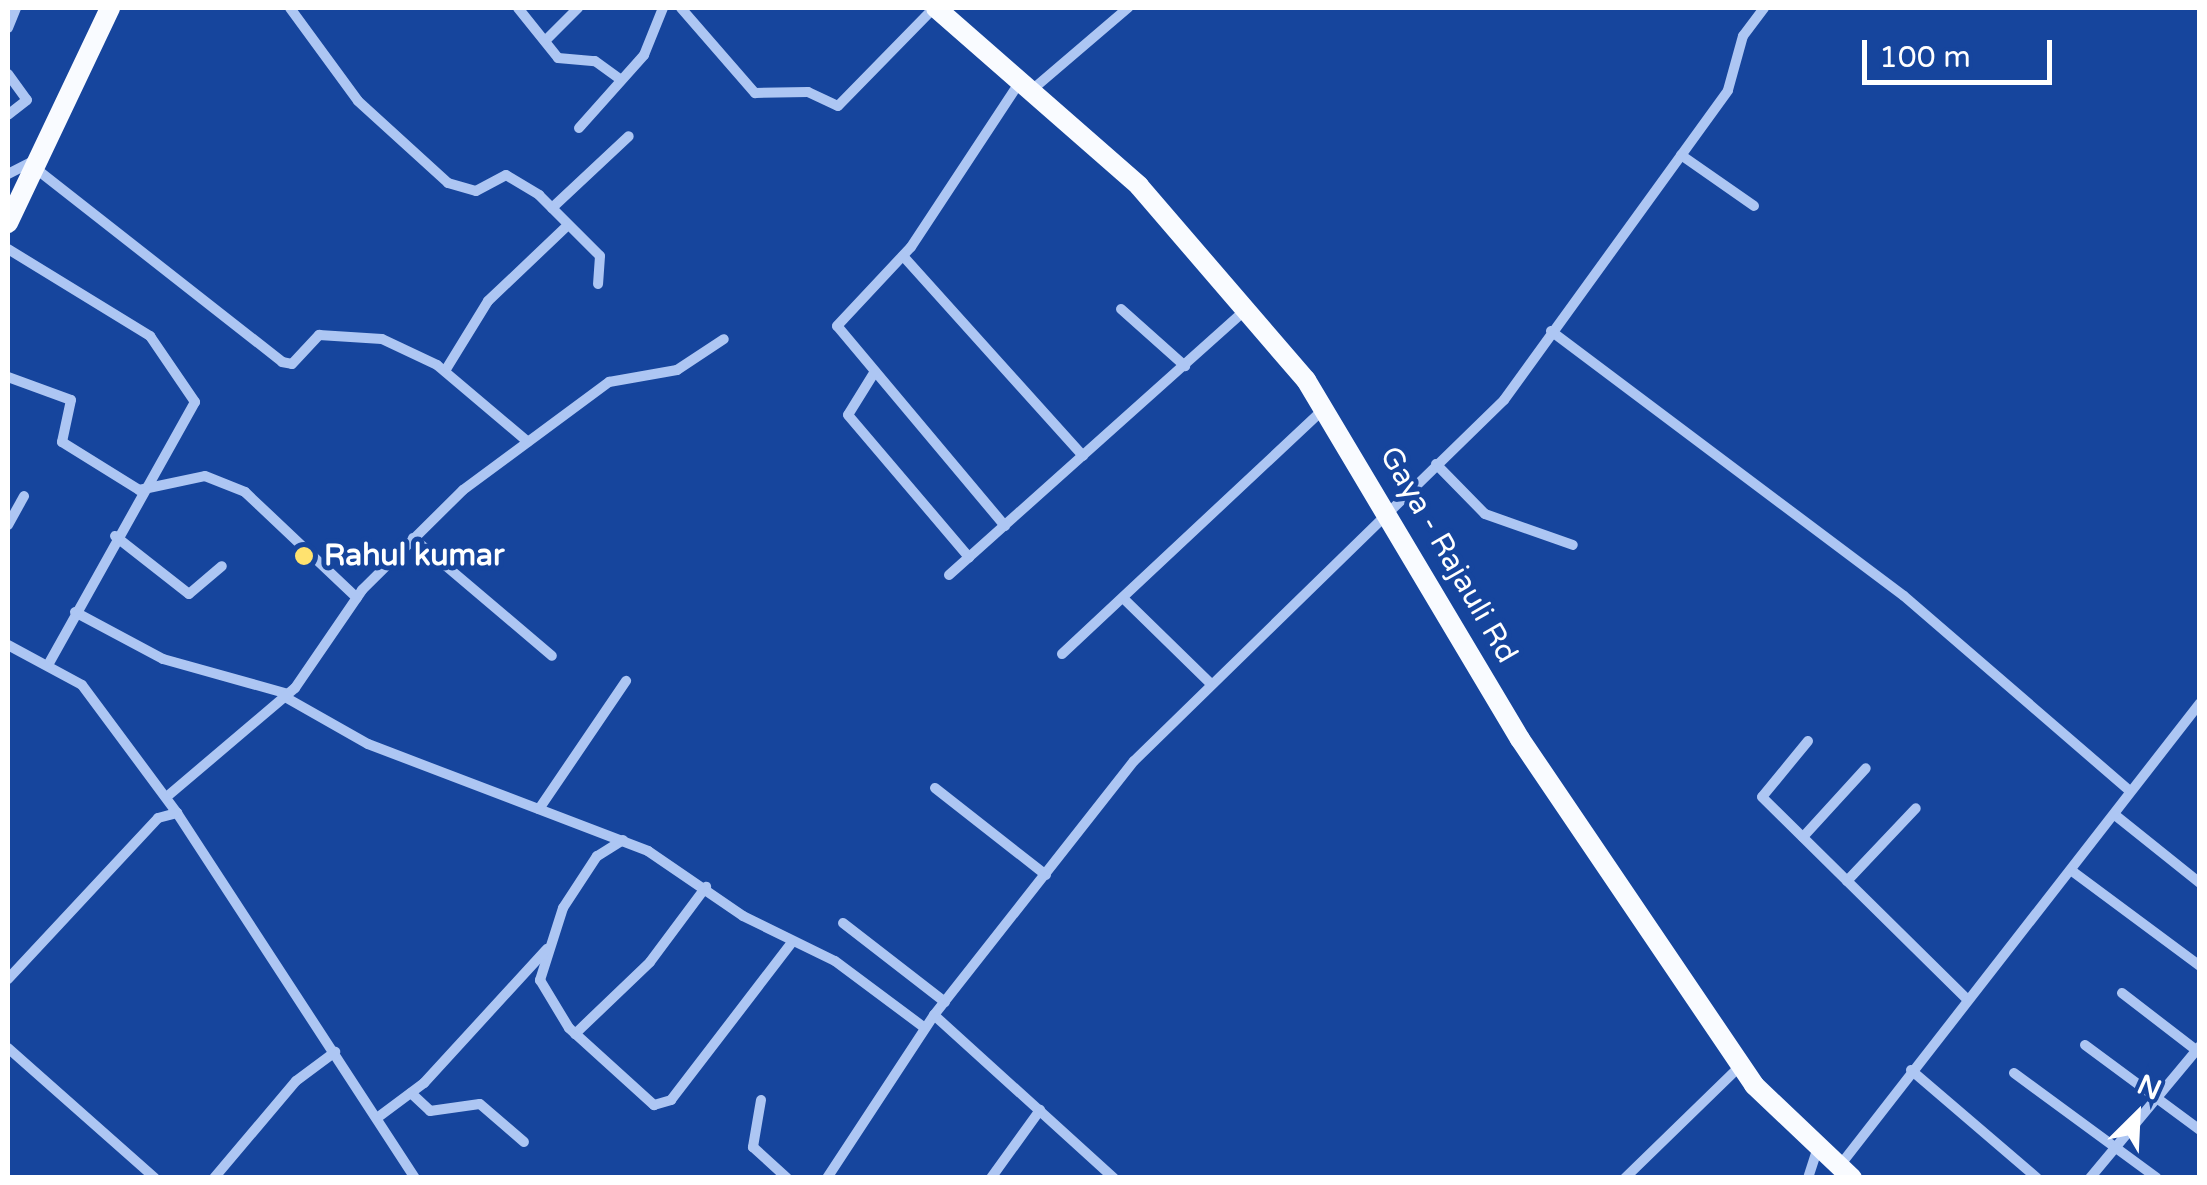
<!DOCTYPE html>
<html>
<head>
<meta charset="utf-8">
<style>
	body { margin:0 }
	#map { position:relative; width:2207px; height:1185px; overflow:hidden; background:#16459d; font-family:"Varela Round",sans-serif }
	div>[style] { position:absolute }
	.street>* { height:10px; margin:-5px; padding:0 5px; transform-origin:5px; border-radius:5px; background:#adc6f3 }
	.primary>* { height:20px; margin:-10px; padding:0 10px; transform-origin:10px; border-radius:10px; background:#f9fbff }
	.dots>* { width:28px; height:28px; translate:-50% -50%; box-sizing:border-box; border:5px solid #16459d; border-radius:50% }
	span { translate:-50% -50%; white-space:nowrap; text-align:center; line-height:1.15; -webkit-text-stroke:10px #16459d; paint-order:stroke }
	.street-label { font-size:30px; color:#fff }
	.poi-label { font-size:30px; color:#fff; font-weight:700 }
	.left { translate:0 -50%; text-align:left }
	.frame { position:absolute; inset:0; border:10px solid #fff; pointer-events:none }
	.north { position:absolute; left:2087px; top:1065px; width:100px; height:100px; -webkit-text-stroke:8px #16459d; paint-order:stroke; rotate:24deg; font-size:28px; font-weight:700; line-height:40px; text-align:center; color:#fff }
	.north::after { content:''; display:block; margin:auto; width:35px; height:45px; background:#fff; clip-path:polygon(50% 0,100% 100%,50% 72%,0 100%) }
	.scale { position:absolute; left:1862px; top:40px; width:190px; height:45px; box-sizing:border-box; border:5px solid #fff; border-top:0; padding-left:12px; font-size:30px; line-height:35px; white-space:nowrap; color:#fff; -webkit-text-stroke:8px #16459d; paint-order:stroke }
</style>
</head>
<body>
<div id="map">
	<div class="street">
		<i style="left:290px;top:8px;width:115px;rotate:53.8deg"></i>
		<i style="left:358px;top:101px;width:122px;rotate:42.3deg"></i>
		<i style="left:448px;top:183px;width:29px;rotate:16deg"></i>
		<i style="left:476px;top:191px;width:34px;rotate:-28deg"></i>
		<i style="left:506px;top:175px;width:39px;rotate:31deg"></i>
		<i style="left:539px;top:195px;width:86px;rotate:45deg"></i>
		<i style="left:600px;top:256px;width:28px;rotate:94deg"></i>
		<i style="left:518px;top:8px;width:64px;rotate:51.3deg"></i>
		<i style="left:558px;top:58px;width:37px;rotate:5deg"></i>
		<i style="left:595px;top:61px;width:32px;rotate:36deg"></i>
		<i style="left:681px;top:8px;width:113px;rotate:49deg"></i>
		<i style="left:755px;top:93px;width:53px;rotate:-1.1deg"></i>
		<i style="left:808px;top:92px;width:33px;rotate:25deg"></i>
		<i style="left:838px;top:106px;width:137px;rotate:-45.6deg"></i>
		<i style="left:8px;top:28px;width:22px;rotate:-68deg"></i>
		<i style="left:545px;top:41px;width:47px;rotate:-45deg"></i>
		<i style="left:8px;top:74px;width:32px;rotate:54deg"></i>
		<i style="left:27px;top:100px;width:24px;rotate:142deg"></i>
		<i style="left:1033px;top:89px;width:125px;rotate:-40.5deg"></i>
		<i style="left:579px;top:128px;width:98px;rotate:-48.3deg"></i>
		<i style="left:644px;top:55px;width:51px;rotate:-68deg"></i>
		<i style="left:1681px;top:155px;width:89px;rotate:34.9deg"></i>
		<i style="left:35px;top:168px;width:314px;rotate:38.1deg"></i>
		<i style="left:282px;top:362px;width:10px;rotate:11deg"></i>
		<i style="left:292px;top:364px;width:40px;rotate:-47deg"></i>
		<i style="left:319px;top:335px;width:63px;rotate:3.6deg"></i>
		<i style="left:382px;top:339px;width:61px;rotate:25.3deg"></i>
		<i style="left:437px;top:365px;width:119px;rotate:40.2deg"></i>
		<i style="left:8px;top:174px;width:28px;rotate:-27deg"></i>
		<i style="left:552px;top:208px;width:105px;rotate:-43.1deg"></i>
		<i style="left:8px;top:249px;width:167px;rotate:31.5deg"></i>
		<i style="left:150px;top:336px;width:80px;rotate:55.7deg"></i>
		<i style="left:195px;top:402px;width:299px;rotate:119.2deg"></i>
		<i style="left:903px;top:256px;width:269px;rotate:48deg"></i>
		<i style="left:1121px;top:309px;width:86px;rotate:41.7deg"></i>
		<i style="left:1551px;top:331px;width:441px;rotate:36.9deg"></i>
		<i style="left:1904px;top:596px;width:298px;rotate:40.8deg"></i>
		<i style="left:445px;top:371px;width:82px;rotate:-58.4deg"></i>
		<i style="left:488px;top:301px;width:109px;rotate:-43.5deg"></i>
		<i style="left:874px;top:373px;width:49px;rotate:121.8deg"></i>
		<i style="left:848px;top:415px;width:187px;rotate:49.6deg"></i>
		<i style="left:8px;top:377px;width:67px;rotate:20.1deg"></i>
		<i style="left:71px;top:400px;width:43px;rotate:102.1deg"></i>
		<i style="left:62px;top:442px;width:91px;rotate:31.9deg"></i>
		<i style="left:139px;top:490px;width:67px;rotate:-12deg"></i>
		<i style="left:205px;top:476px;width:43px;rotate:21.8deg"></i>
		<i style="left:245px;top:492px;width:154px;rotate:43.4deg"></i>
		<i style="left:1436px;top:464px;width:70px;rotate:45.6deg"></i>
		<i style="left:1485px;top:514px;width:93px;rotate:19.4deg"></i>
		<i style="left:8px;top:525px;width:33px;rotate:-61deg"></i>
		<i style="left:1005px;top:526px;width:261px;rotate:-130deg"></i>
		<i style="left:837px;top:326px;width:108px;rotate:-46.9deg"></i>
		<i style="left:911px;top:247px;width:200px;rotate:-56.6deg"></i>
		<i style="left:115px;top:536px;width:94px;rotate:38.1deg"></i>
		<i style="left:189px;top:594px;width:43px;rotate:-40.3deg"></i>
		<i style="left:413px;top:538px;width:182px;rotate:40.3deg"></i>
		<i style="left:949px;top:575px;width:399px;rotate:-41.8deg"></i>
		<i style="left:1123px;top:598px;width:120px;rotate:44.3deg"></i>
		<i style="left:75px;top:612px;width:100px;rotate:28.1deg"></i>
		<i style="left:163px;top:659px;width:130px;rotate:15.6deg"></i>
		<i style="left:8px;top:645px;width:84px;rotate:28.4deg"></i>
		<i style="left:82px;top:685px;width:159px;rotate:53.4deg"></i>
		<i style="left:1062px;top:654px;width:359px;rotate:-43.1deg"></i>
		<i style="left:285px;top:697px;width:95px;rotate:29.5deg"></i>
		<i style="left:368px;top:744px;width:300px;rotate:20.9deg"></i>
		<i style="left:648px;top:851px;width:115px;rotate:34.4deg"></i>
		<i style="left:743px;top:916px;width:102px;rotate:26.1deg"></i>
		<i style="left:835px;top:961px;width:112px;rotate:36.7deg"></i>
		<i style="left:1808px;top:741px;width:72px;rotate:129.4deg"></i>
		<i style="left:1762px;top:797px;width:285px;rotate:44.6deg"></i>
		<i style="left:935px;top:788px;width:141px;rotate:38.1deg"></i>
		<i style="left:170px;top:794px;width:164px;rotate:-40.3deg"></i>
		<i style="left:295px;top:688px;width:119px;rotate:-55.6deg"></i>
		<i style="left:362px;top:590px;width:142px;rotate:-44.7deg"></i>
		<i style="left:463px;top:490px;width:182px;rotate:-36.5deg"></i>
		<i style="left:609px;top:382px;width:69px;rotate:-10deg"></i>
		<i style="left:677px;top:370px;width:56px;rotate:-33.4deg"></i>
		<i style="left:539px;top:809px;width:155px;rotate:-55.8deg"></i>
		<i style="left:2115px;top:815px;width:109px;rotate:38.7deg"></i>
		<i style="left:1803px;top:837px;width:93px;rotate:-47.6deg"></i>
		<i style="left:623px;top:840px;width:31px;rotate:148deg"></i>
		<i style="left:597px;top:856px;width:62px;rotate:123.2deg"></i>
		<i style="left:563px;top:908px;width:76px;rotate:107.7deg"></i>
		<i style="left:540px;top:980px;width:56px;rotate:58.9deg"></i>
		<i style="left:569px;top:1028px;width:115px;rotate:42.2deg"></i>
		<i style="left:654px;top:1105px;width:18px;rotate:-16deg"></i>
		<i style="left:671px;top:1100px;width:200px;rotate:-52.5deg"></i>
		<i style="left:2072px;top:871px;width:159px;rotate:36.6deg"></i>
		<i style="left:1847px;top:881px;width:100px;rotate:-46.6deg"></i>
		<i style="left:843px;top:923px;width:129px;rotate:37.8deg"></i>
		<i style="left:8px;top:979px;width:220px;rotate:-47deg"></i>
		<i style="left:158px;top:818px;width:20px;rotate:-15deg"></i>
		<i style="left:177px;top:813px;width:436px;rotate:56.9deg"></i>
		<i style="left:2122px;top:993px;width:93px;rotate:37.6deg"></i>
		<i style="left:934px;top:1015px;width:243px;rotate:42.2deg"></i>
		<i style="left:575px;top:1034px;width:104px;rotate:-43.8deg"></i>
		<i style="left:650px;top:962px;width:94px;rotate:-53.3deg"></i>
		<i style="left:2085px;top:1045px;width:143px;rotate:36.5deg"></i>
		<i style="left:8px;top:1048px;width:196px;rotate:41.5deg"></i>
		<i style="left:1911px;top:1070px;width:166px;rotate:40.6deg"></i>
		<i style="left:2014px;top:1073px;width:177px;rotate:36.3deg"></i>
		<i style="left:411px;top:1093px;width:26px;rotate:43deg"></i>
		<i style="left:430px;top:1111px;width:50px;rotate:-8deg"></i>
		<i style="left:480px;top:1104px;width:58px;rotate:40.8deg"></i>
		<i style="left:761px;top:1100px;width:48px;rotate:99.7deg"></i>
		<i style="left:753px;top:1147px;width:46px;rotate:42.4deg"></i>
		<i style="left:377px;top:1118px;width:59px;rotate:-36.7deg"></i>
		<i style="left:424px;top:1083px;width:182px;rotate:-47.5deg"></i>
		<i style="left:1838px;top:1168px;width:589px;rotate:-52.1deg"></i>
		<i style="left:214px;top:1178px;width:127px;rotate:-49.8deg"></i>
		<i style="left:296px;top:1081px;width:49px;rotate:-36.6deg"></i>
		<i style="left:827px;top:1178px;width:195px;rotate:-56.7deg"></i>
		<i style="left:934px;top:1015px;width:323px;rotate:-51.8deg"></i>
		<i style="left:1134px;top:761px;width:517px;rotate:-44.29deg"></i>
		<i style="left:1504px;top:400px;width:382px;rotate:-54.1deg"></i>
		<i style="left:1728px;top:90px;width:56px;rotate:-74.5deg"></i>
		<i style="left:1743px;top:36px;width:35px;rotate:-53deg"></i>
		<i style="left:991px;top:1178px;width:84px;rotate:-54.2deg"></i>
		<i style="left:1625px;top:1178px;width:161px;rotate:-44.2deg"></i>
		<i style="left:1808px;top:1178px;width:28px;rotate:-72deg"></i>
		<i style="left:2090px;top:1178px;width:172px;rotate:-50.2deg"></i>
	</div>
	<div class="primary">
		<i style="left:936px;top:8px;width:270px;rotate:41.2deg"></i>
		<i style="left:1139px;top:186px;width:256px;rotate:49.3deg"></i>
		<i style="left:1306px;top:380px;width:418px;rotate:59.2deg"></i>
		<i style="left:1520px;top:739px;width:418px;rotate:55.9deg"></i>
		<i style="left:1754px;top:1085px;width:135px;rotate:43.5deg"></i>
		<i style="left:8px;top:223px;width:238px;rotate:-64.6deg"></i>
	</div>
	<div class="dots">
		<i style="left:304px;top:556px;background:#ffe26f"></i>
	</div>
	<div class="street-label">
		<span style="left:1448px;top:555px;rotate:60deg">Gaya - Rajauli Rd</span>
	</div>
	<div class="poi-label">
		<span class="left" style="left:324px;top:556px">Rahul kumar</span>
	</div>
	<div class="frame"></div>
	<div class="north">N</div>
	<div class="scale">100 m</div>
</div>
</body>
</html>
